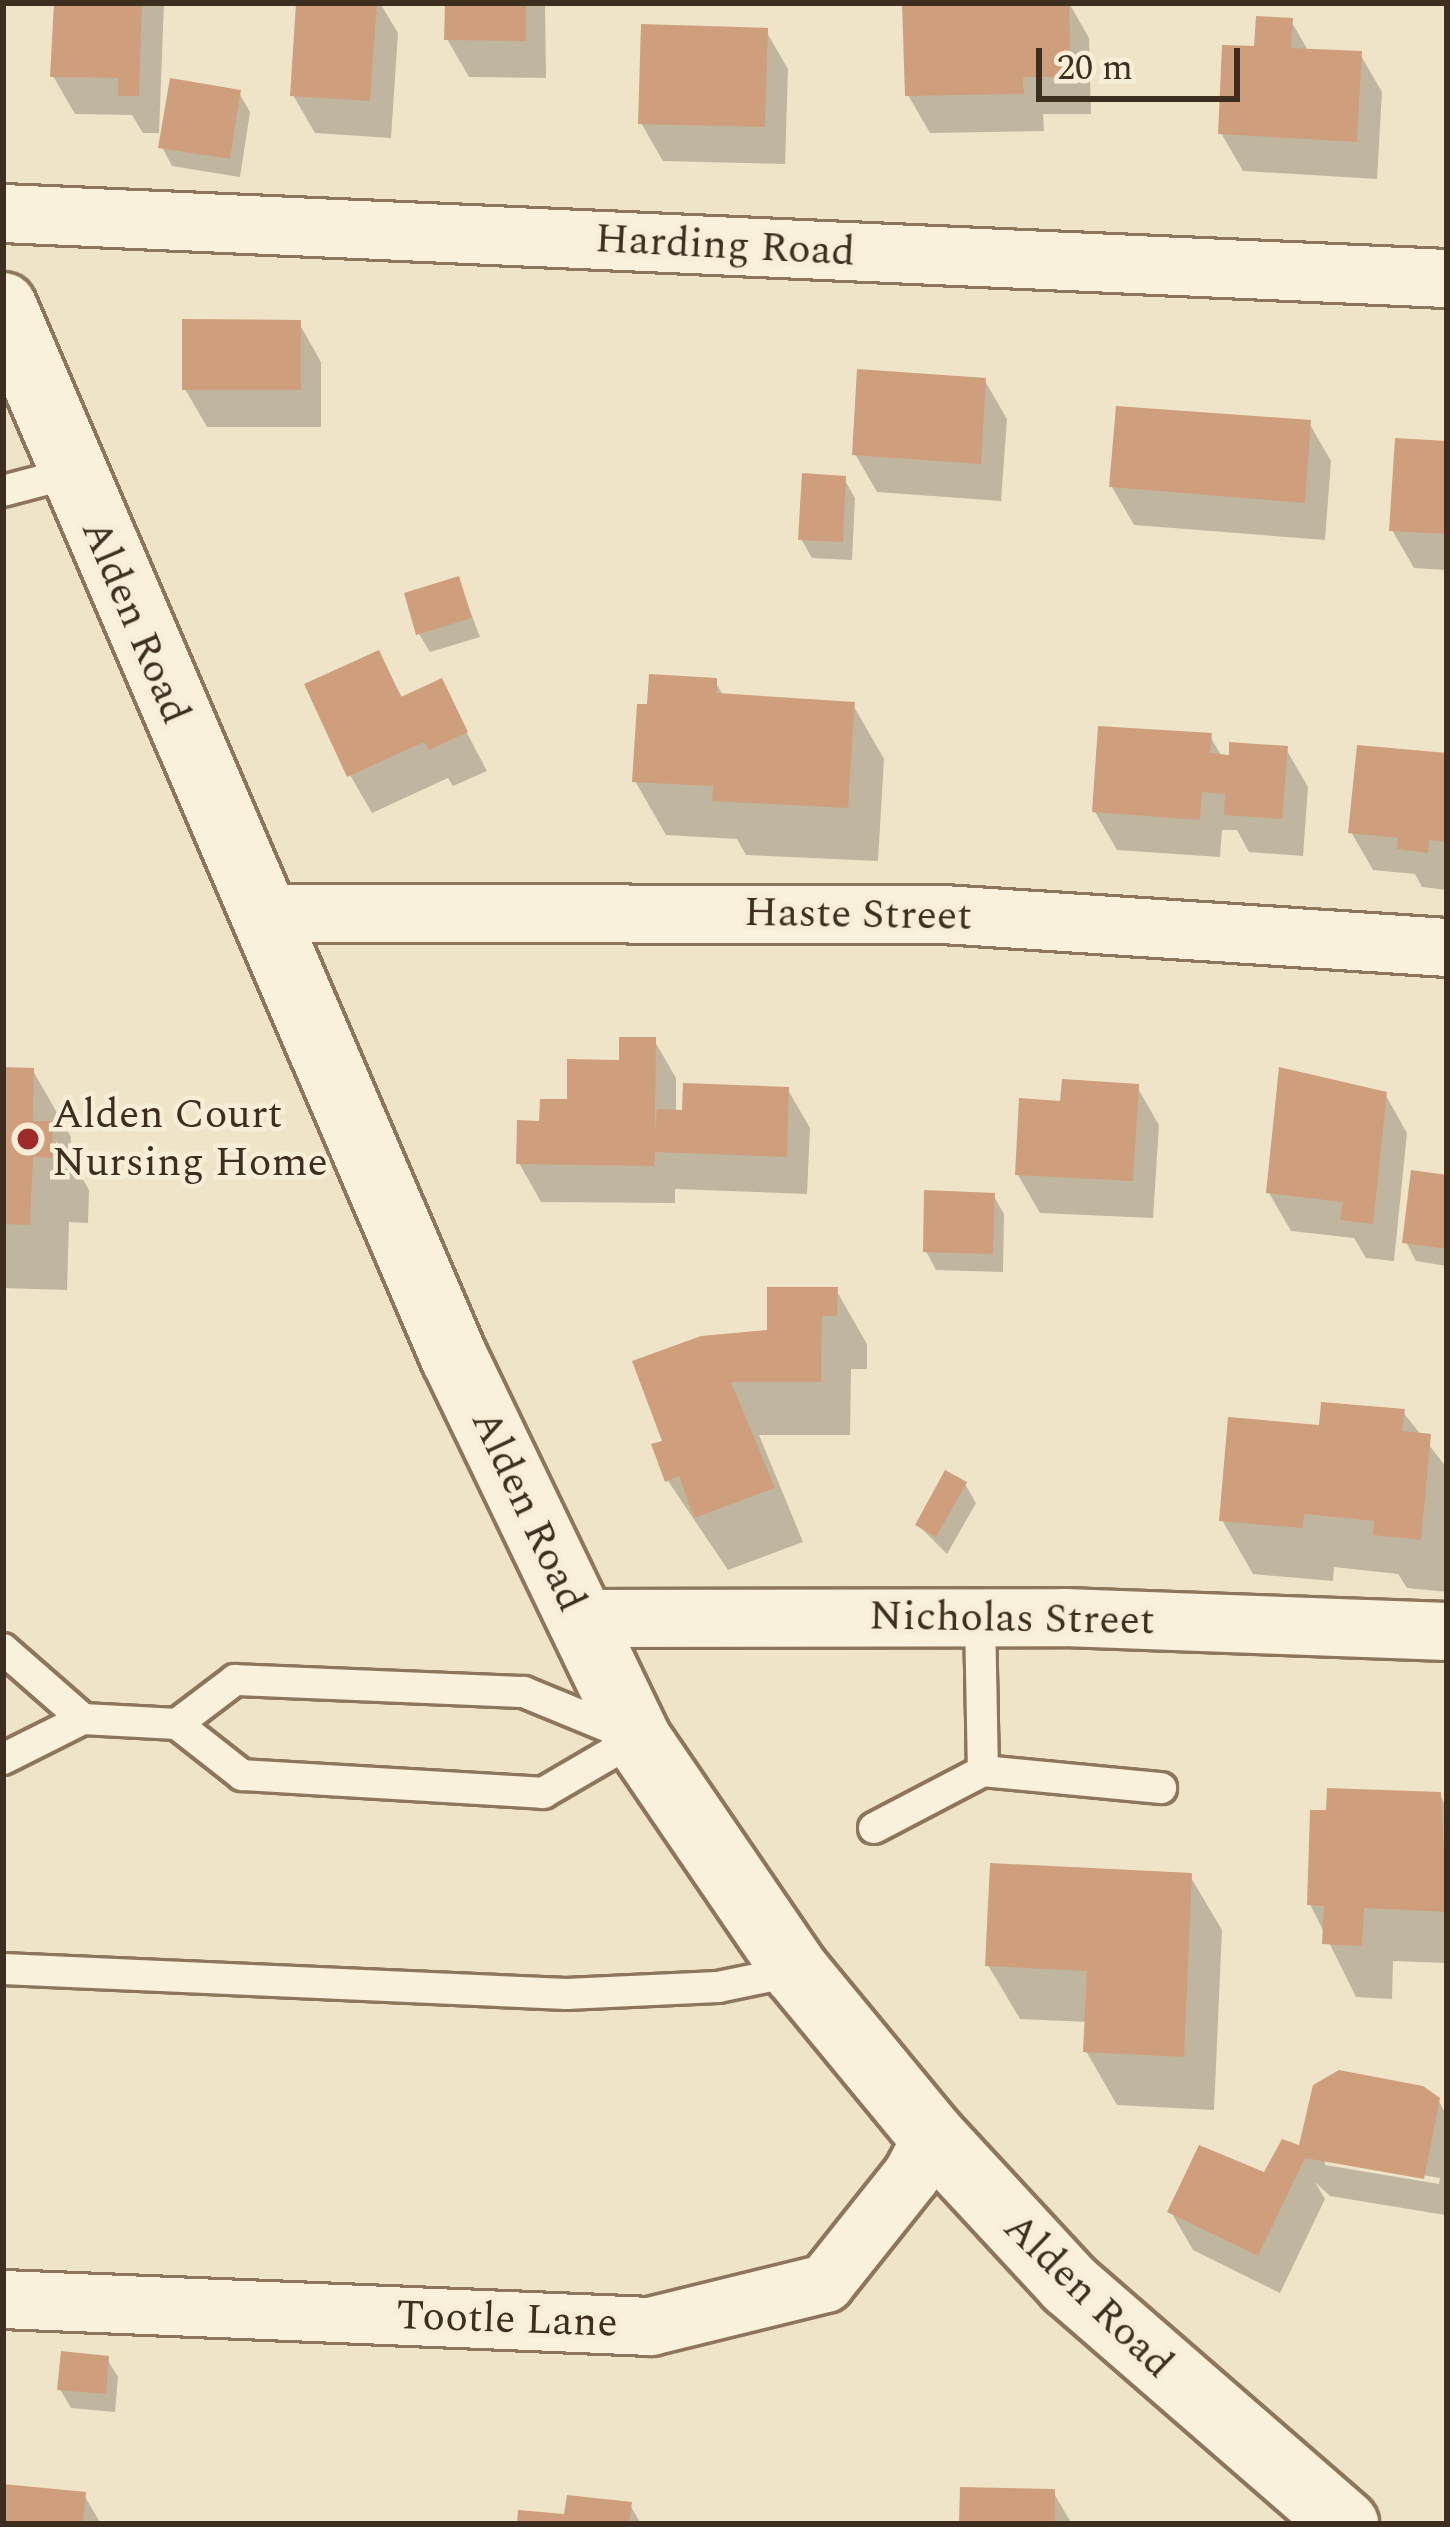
<!DOCTYPE html>
<html>
<head>
<meta charset="utf-8">
<style>
	body { margin:0 }
	#map { position:relative; width:1450px; height:2527px; overflow:hidden; background:#f0e4c8; font-family:Spectral,serif }
	div>[style] { position:absolute }
	.shadow>* { inset:0; background:#0003 }
	.building>* { inset:0; background:#cf9f7d }
	.roads { filter:drop-shadow(3px 0 #8d765c) drop-shadow(-3px 0 #8d765c) drop-shadow(0 3px #8d765c) drop-shadow(0 -3px #8d765c) }
	.lane>* { height:30px; margin:-15px; padding:0 15px; transform-origin:15px; border-radius:15px; background:#faf1dc }
	.street>* { height:57px; margin:-28.5px; padding:0 28.5px; transform-origin:28.5px; border-radius:28.5px; background:#faf1dc }
	.secondary>* { height:66px; margin:-33px; padding:0 33px; transform-origin:33px; border-radius:33px; background:#faf1dc }
	.dots>* { width:33px; height:33px; translate:-50% -50%; box-sizing:border-box; border:6px solid #f7eed8; border-radius:50% }
	span { translate:-50% -50%; white-space:nowrap; text-align:center; line-height:1.15; -webkit-text-stroke:9px #f7eed8; paint-order:stroke }
	.street-label { font-size:42px; color:#3d2e20 }
	.poi-label { font-size:42px; color:#3d2e20 }
	.left { translate:0 -50%; text-align:left }
	.frame { position:absolute; inset:0; border:6px solid #3d2e20; pointer-events:none }
	.scale { position:absolute; left:1036px; top:48px; width:204px; height:54px; box-sizing:border-box; border:6px solid #3d2e20; border-top:0; padding-left:15px; font-size:36px; line-height:42px; white-space:nowrap; color:#3d2e20; -webkit-text-stroke:9px #f7eed8; paint-order:stroke }
</style>
</head>
<body>
<div id="map">
	<div class="shadow">
		<i style="clip-path:polygon(57px 3px,164px 3px,159px 133px,143px 133px,132px 115px,75px 114px,53px 76px)"></i>
		<i style="clip-path:polygon(299px 3px,380px 3px,398px 33px,391px 138px,315px 133px,293px 95px)"></i>
		<i style="clip-path:polygon(448px 3px,545px 3px,546px 78px,469px 77px,447px 39px)"></i>
		<i style="clip-path:polygon(905px 3px,1069px 3px,1089px 38px,1091px 114px,1043px 114px,1044px 131px,930px 133px,908px 95px)"></i>
		<i style="clip-path:polygon(1291px 21px,1309px 52px,1360px 54px,1382px 92px,1377px 179px,1243px 171px,1221px 133px,1257px 49px)"></i>
		<i style="clip-path:polygon(766px 31px,788px 69px,785px 164px,663px 161px,641px 123px)"></i>
		<i style="clip-path:polygon(239px 93px,250px 112px,240px 177px,172px 166px,162px 147px)"></i>
		<i style="clip-path:polygon(299px 323px,321px 362px,321px 427px,207px 427px,185px 389px)"></i>
		<i style="clip-path:polygon(985px 381px,1007px 419px,1001px 501px,877px 492px,855px 454px)"></i>
		<i style="clip-path:polygon(1309px 423px,1331px 461px,1325px 540px,1134px 525px,1112px 487px)"></i>
		<i style="clip-path:polygon(1447px 444px,1447px 570px,1414px 568px,1392px 530px)"></i>
		<i style="clip-path:polygon(844px 479px,855px 498px,852px 560px,812px 558px,801px 539px)"></i>
		<i style="clip-path:polygon(458px 579px,480px 637px,430px 652px,419px 634px)"></i>
		<i style="clip-path:polygon(378px 653px,403px 699px,440px 682px,487px 771px,453px 786px,448px 778px,372px 813px,350px 775px)"></i>
		<i style="clip-path:polygon(715px 681px,724px 697px,853px 705px,884px 759px,878px 861px,746px 855px,737px 839px,666px 835px,635px 781px)"></i>
		<i style="clip-path:polygon(1210px 736px,1222px 757px,1286px 749px,1308px 787px,1303px 856px,1249px 852px,1237px 830px,1222px 830px,1220px 857px,1117px 850px,1095px 812px)"></i>
		<i style="clip-path:polygon(1447px 756px,1447px 890px,1422px 887px,1415px 874px,1373px 870px,1351px 832px)"></i>
		<i style="clip-path:polygon(654px 1040px,676px 1078px,676px 1113px,788px 1090px,810px 1128px,807px 1194px,675px 1189px,675px 1203px,541px 1202px,519px 1163px,542px 1124px)"></i>
		<i style="clip-path:polygon(3px 1070px,33px 1071px,71px 1137px,70px 1157px,89px 1190px,88px 1223px,69px 1222px,67px 1290px,3px 1288px)"></i>
		<i style="clip-path:polygon(1282px 1071px,1385px 1094px,1407px 1133px,1394px 1261px,1366px 1258px,1354px 1238px,1291px 1231px,1269px 1193px)"></i>
		<i style="clip-path:polygon(1137px 1087px,1159px 1125px,1153px 1218px,1040px 1213px,1018px 1175px,1063px 1104px)"></i>
		<i style="clip-path:polygon(1447px 1178px,1447px 1266px,1416px 1261px,1406px 1242px)"></i>
		<i style="clip-path:polygon(993px 1195px,1004px 1214px,1003px 1272px,936px 1270px,926px 1251px)"></i>
		<i style="clip-path:polygon(836px 1290px,867px 1344px,867px 1369px,851px 1369px,850px 1435px,759px 1435px,803px 1542px,728px 1570px,668px 1481px,666px 1443px,770px 1333px)"></i>
		<i style="clip-path:polygon(1403px 1412px,1447px 1468px,1447px 1592px,1407px 1588px,1398px 1574px,1334px 1567px,1333px 1581px,1253px 1574px,1222px 1520px,1322px 1429px)"></i>
		<i style="clip-path:polygon(965px 1484px,976px 1503px,947px 1554px,918px 1525px)"></i>
		<i style="clip-path:polygon(1440px 1795px,1447px 1808px,1447px 1963px,1393px 1961px,1392px 1999px,1356px 1997px,1310px 1904px)"></i>
		<i style="clip-path:polygon(1190px 1876px,1222px 1930px,1214px 2110px,1117px 2105px,1086px 2051px,1088px 2022px,1020px 2019px,988px 1965px)"></i>
		<i style="clip-path:polygon(evenodd,1438px 2100px,1447px 2116px,1445px 2215px,1330px 2196px,1315px 2182px,1325px 2199px,1280px 2293px,1193px 2250px,1171px 2212px,1265px 2176px,1301px 2149px,1438px 2100px,1325px 2159px,1440px 2178px,1439px 2184px,1325px 2165px,1325px 2159px)"></i>
		<i style="clip-path:polygon(107px 2359px,118px 2377px,115px 2412px,71px 2408px,60px 2389px)"></i>
		<i style="clip-path:polygon(3px 2487px,84px 2495px,101px 2524px,3px 2524px)"></i>
		<i style="clip-path:polygon(1053px 2492px,1072px 2524px,962px 2524px)"></i>
		<i style="clip-path:polygon(630px 2505px,641px 2524px,520px 2524px,567px 2517px)"></i>
	</div>
	<div class="building">
		<i style="clip-path:polygon(54px 3px,142px 3px,139px 96px,118px 96px,118px 78px,50px 77px)"></i>
		<i style="clip-path:polygon(296px 3px,377px 3px,370px 101px,290px 96px)"></i>
		<i style="clip-path:polygon(445px 3px,526px 3px,526px 41px,444px 40px)"></i>
		<i style="clip-path:polygon(902px 3px,1069px 3px,1071px 77px,1023px 77px,1024px 94px,905px 96px)"></i>
		<i style="clip-path:polygon(1256px 16px,1293px 18px,1291px 48px,1362px 51px,1357px 142px,1218px 134px,1222px 45px,1254px 46px)"></i>
		<i style="clip-path:polygon(641px 24px,768px 28px,765px 127px,638px 124px)"></i>
		<i style="clip-path:polygon(170px 78px,241px 90px,230px 159px,158px 148px)"></i>
		<i style="clip-path:polygon(182px 319px,301px 320px,301px 390px,182px 390px)"></i>
		<i style="clip-path:polygon(857px 369px,986px 378px,981px 464px,852px 455px)"></i>
		<i style="clip-path:polygon(1116px 406px,1311px 420px,1305px 503px,1109px 487px)"></i>
		<i style="clip-path:polygon(1395px 438px,1447px 441px,1447px 534px,1389px 531px)"></i>
		<i style="clip-path:polygon(802px 473px,846px 476px,843px 542px,798px 540px)"></i>
		<i style="clip-path:polygon(459px 576px,472px 618px,416px 635px,404px 593px)"></i>
		<i style="clip-path:polygon(379px 650px,401px 697px,442px 678px,468px 732px,429px 750px,424px 742px,347px 777px,304px 684px)"></i>
		<i style="clip-path:polygon(649px 674px,717px 678px,717px 693px,855px 702px,848px 808px,712px 801px,713px 786px,632px 782px,637px 704px,647px 704px)"></i>
		<i style="clip-path:polygon(1098px 726px,1212px 733px,1210px 753px,1229px 755px,1229px 742px,1288px 746px,1282px 819px,1224px 815px,1225px 794px,1202px 792px,1200px 820px,1092px 812px)"></i>
		<i style="clip-path:polygon(1357px 745px,1447px 753px,1447px 842px,1429px 840px,1428px 853px,1397px 849px,1398px 838px,1348px 833px)"></i>
		<i style="clip-path:polygon(619px 1037px,656px 1037px,655px 1131px,657px 1109px,682px 1110px,683px 1083px,789px 1087px,787px 1157px,655px 1152px,654px 1166px,516px 1164px,517px 1120px,539px 1121px,540px 1099px,567px 1099px,567px 1059px,619px 1060px)"></i>
		<i style="clip-path:polygon(3px 1067px,34px 1068px,33px 1121px,53px 1121px,52px 1158px,33px 1157px,30px 1225px,3px 1224px)"></i>
		<i style="clip-path:polygon(1279px 1067px,1387px 1092px,1373px 1224px,1340px 1220px,1343px 1202px,1266px 1193px)"></i>
		<i style="clip-path:polygon(1062px 1079px,1139px 1084px,1133px 1181px,1015px 1175px,1019px 1098px,1060px 1101px)"></i>
		<i style="clip-path:polygon(1411px 1170px,1447px 1175px,1447px 1249px,1402px 1243px)"></i>
		<i style="clip-path:polygon(924px 1190px,995px 1193px,993px 1254px,923px 1252px)"></i>
		<i style="clip-path:polygon(767px 1287px,838px 1287px,837px 1316px,822px 1316px,821px 1382px,731px 1382px,775px 1488px,694px 1518px,679px 1476px,665px 1482px,651px 1444px,662px 1441px,632px 1361px,701px 1336px,767px 1330px)"></i>
		<i style="clip-path:polygon(1321px 1402px,1405px 1409px,1402px 1431px,1431px 1434px,1421px 1540px,1373px 1535px,1374px 1521px,1304px 1514px,1303px 1528px,1219px 1521px,1228px 1417px,1319px 1425px)"></i>
		<i style="clip-path:polygon(945px 1470px,967px 1482px,936px 1537px,915px 1525px)"></i>
		<i style="clip-path:polygon(1327px 1788px,1441px 1792px,1447px 1912px,1364px 1908px,1362px 1946px,1322px 1944px,1324px 1906px,1307px 1905px,1310px 1810px,1326px 1810px)"></i>
		<i style="clip-path:polygon(990px 1863px,1192px 1873px,1184px 2057px,1083px 2052px,1087px 1971px,985px 1966px)"></i>
		<i style="clip-path:polygon(1339px 2070px,1423px 2086px,1440px 2098px,1424px 2179px,1305px 2158px,1258px 2256px,1167px 2212px,1199px 2145px,1264px 2172px,1282px 2139px,1299px 2145px,1313px 2085px)"></i>
		<i style="clip-path:polygon(61px 2351px,109px 2356px,106px 2394px,57px 2390px)"></i>
		<i style="clip-path:polygon(3px 2484px,86px 2492px,83px 2524px,3px 2524px)"></i>
		<i style="clip-path:polygon(960px 2487px,1055px 2489px,1055px 2524px,959px 2524px)"></i>
		<i style="clip-path:polygon(567px 2495px,632px 2502px,629px 2524px,517px 2524px,518px 2510px,564px 2514px)"></i>
	</div>
	<div class="roads">
		<div class="lane">
			<i style="left:3px;top:491px;width:70px;rotate:-14.8deg"></i>
			<i style="left:980px;top:1617px;width:154px;rotate:88.9deg"></i>
			<i style="left:983px;top:1771px;width:179px;rotate:5.5deg"></i>
			<i style="left:3px;top:1649px;width:106px;rotate:41.2deg"></i>
			<i style="left:177px;top:1724px;width:73px;rotate:-37.2deg"></i>
			<i style="left:235px;top:1680px;width:289px;rotate:2.4deg"></i>
			<i style="left:524px;top:1692px;width:110px;rotate:22.4deg"></i>
			<i style="left:3px;top:1759px;width:89px;rotate:-26.6deg"></i>
			<i style="left:83px;top:1719px;width:94px;rotate:3deg"></i>
			<i style="left:177px;top:1724px;width:83px;rotate:38.1deg"></i>
			<i style="left:242px;top:1775px;width:302px;rotate:3.4deg"></i>
			<i style="left:543px;top:1793px;width:109px;rotate:-30.3deg"></i>
			<i style="left:874px;top:1828px;width:123px;rotate:-27.6deg"></i>
			<i style="left:3px;top:1969px;width:564px;rotate:2.54deg"></i>
			<i style="left:566px;top:1994px;width:152px;rotate:-2.6deg"></i>
			<i style="left:718px;top:1987px;width:80px;rotate:-11.6deg"></i>
		</div>
		<div class="street">
			<i style="left:3px;top:213px;width:1445px;rotate:2.58deg"></i>
			<i style="left:268px;top:913px;width:675px;rotate:0.08deg"></i>
			<i style="left:943px;top:914px;width:505px;rotate:3.75deg"></i>
			<i style="left:577px;top:1618px;width:487px;rotate:-0.1deg"></i>
			<i style="left:1064px;top:1617px;width:383px;rotate:2.1deg"></i>
			<i style="left:3px;top:2299px;width:648px;rotate:2.39deg"></i>
			<i style="left:650px;top:2326px;width:180px;rotate:-13.8deg"></i>
			<i style="left:825px;top:2283px;width:138px;rotate:-51.5deg"></i>
			<i style="left:911px;top:2175px;width:44px;rotate:-61.7deg"></i>
		</div>
		<div class="secondary">
			<i style="left:3px;top:306px;width:1144px;rotate:66.78deg"></i>
			<i style="left:454px;top:1357px;width:423px;rotate:64.3deg"></i>
			<i style="left:637px;top:1738px;width:282px;rotate:55.7deg"></i>
			<i style="left:796px;top:1971px;width:214px;rotate:50.5deg"></i>
			<i style="left:932px;top:2136px;width:202px;rotate:47.2deg"></i>
			<i style="left:1069px;top:2284px;width:366px;rotate:41deg"></i>
		</div>
	</div>
	<div class="dots">
		<i style="left:28px;top:1139px;background:#9e2a2b"></i>
	</div>
	<div class="street-label">
		<span style="left:725px;top:246px;rotate:3deg">Harding Road</span>
		<span style="left:135px;top:622px;rotate:67deg">Alden Road</span>
		<span style="left:858px;top:915px;rotate:1deg">Haste Street</span>
		<span style="left:528px;top:1511px;rotate:65deg">Alden Road</span>
		<span style="left:1012px;top:1619px;rotate:1deg">Nicholas Street</span>
		<span style="left:1088px;top:2296px;rotate:44deg">Alden Road</span>
		<span style="left:507px;top:2320px;rotate:2deg">Tootle Lane</span>
	</div>
	<div class="poi-label">
		<span class="left" style="left:52px;top:1139px">Alden Court<br>Nursing Home</span>
	</div>
	<div class="frame"></div>
	<div class="scale">20 m</div>
</div>
</body>
</html>
